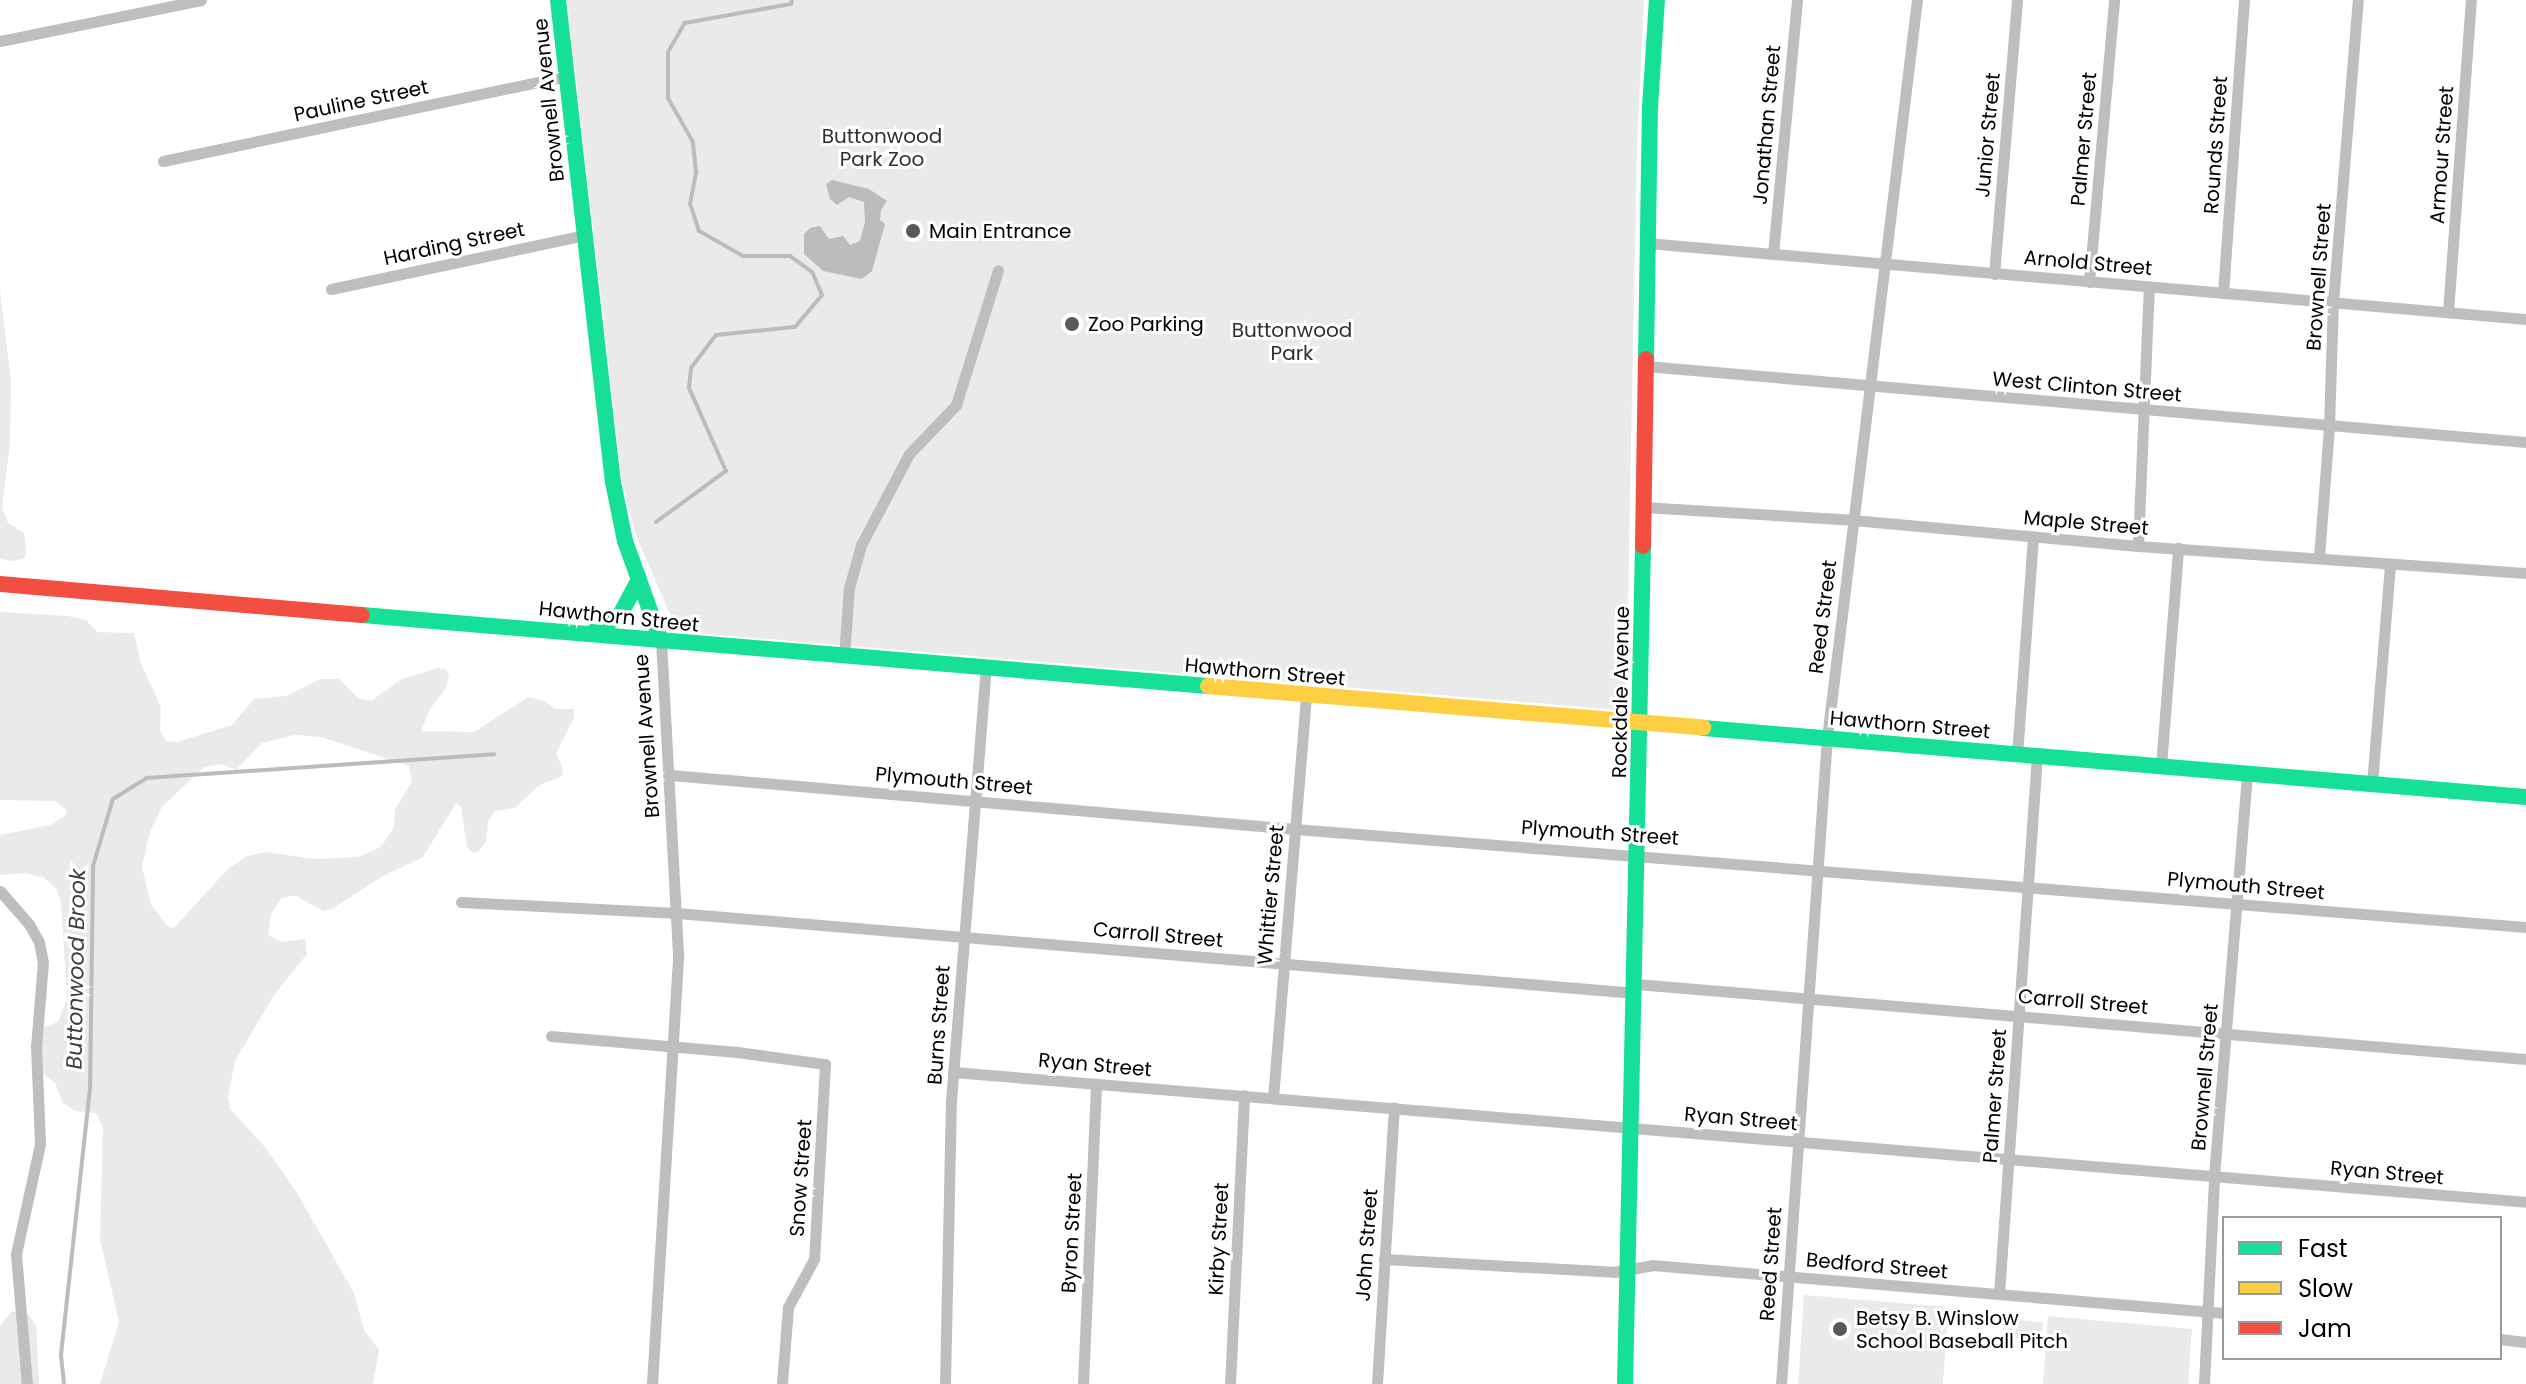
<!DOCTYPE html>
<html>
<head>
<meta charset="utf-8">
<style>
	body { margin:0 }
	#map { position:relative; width:2526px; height:1384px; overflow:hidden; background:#fff; font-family:Poppins,sans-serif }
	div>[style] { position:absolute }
	.green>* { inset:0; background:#eaeaea }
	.water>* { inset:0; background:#bcbcbc }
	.stream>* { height:4px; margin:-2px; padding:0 2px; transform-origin:2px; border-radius:2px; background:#bcbcbc }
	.street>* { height:11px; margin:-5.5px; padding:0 5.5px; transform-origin:5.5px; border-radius:5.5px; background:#bebebe }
	.fast>* { height:16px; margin:-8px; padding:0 8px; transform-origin:8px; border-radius:8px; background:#16e098 }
	.slow>* { height:16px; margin:-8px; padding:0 8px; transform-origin:8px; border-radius:8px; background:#ffcf43 }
	.jam>* { height:16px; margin:-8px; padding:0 8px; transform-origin:8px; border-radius:8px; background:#f24e42 }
	.dots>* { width:22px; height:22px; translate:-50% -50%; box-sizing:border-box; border:4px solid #fff; border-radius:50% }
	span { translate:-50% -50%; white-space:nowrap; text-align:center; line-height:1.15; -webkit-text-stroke:6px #fff; paint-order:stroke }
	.street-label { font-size:20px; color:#000 }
	.park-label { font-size:20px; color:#2f2f2f }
	.poi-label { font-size:20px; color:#000 }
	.left { translate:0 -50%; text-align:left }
	.water-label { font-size:22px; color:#404040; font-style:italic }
	.legend { position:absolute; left:2222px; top:1216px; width:280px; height:144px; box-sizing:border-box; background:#fff; border:2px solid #999; margin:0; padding:10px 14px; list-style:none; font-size:24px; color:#000 }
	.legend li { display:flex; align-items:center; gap:16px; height:40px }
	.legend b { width:40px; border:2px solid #999 }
</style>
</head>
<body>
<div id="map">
	<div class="green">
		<i style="clip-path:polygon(567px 0,1644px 0,1637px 146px,1626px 702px,1616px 710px,1608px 709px,696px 633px,675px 626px,635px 533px,622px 480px)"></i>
		<i style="clip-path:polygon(0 290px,11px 381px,10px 442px,2px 508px,8px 523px,24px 533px,26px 548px,25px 558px,14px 561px,0 559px)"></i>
		<i style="clip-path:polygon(evenodd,0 612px,68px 616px,86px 620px,97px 632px,134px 633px,141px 664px,161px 707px,160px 731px,166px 741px,177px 742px,232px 725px,254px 699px,286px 696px,320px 679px,339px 679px,358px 698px,371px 701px,402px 679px,438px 668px,446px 670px,449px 675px,446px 688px,430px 709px,421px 731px,474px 732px,528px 697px,544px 701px,555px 709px,574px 709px,574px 718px,556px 754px,563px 769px,562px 776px,538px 786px,515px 808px,495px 811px,488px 821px,486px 842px,478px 852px,473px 853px,467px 847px,461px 807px,456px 803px,423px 857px,383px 876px,332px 909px,323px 911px,296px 896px,289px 896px,281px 899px,271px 914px,268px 935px,281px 942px,305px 939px,307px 954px,274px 995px,235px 1061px,228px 1097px,230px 1109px,265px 1147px,297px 1193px,354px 1293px,364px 1330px,379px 1350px,373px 1384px,100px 1384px,119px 1322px,100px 1239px,103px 1127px,96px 1113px,75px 1111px,63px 1103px,55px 1083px,40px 1071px,41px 1028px,58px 1022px,67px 999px,61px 902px,57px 890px,45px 878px,25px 873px,0 875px,0 835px,50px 825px,65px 816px,67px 810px,55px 801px,0 800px,0 612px,294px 735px,321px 737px,409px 766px,412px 781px,395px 810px,394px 827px,381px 847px,358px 857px,314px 859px,266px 852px,247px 856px,227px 870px,174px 928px,167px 926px,151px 904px,142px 867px,149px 835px,162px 807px,204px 767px,222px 764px,236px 770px,262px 743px,294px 735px)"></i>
		<i style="clip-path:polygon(1804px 1295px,1948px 1307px,1943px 1384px,1798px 1384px)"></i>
		<i style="clip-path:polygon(12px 1311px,29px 1315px,36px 1326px,39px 1384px,0 1384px,0 1326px)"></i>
		<i style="clip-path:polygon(2048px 1316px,2192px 1329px,2188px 1384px,2043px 1384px)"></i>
		<i style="clip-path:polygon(2003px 1319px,2043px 1322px,2042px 1340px,2003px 1337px)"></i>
	</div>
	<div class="water">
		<i style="clip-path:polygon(832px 180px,869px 189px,887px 201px,881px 210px,880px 220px,885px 224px,872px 271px,862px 279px,823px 271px,804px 254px,804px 234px,810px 228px,820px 226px,829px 239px,843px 236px,850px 245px,860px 241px,865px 222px,864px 202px,849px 197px,837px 205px,830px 199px,826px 184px)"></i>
	</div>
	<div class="stream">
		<i style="left:656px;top:522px;width:87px;rotate:-36.1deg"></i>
		<i style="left:726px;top:471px;width:91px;rotate:-114deg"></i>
		<i style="left:689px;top:388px;width:20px;rotate:-84deg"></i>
		<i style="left:691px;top:368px;width:41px;rotate:-52.9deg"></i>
		<i style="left:716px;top:335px;width:79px;rotate:-5.8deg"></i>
		<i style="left:795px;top:327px;width:42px;rotate:-49.8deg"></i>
		<i style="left:822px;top:295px;width:25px;rotate:-113deg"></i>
		<i style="left:812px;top:272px;width:27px;rotate:-144deg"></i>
		<i style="left:790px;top:256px;width:47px;rotate:180deg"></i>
		<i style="left:743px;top:256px;width:51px;rotate:-150.4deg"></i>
		<i style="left:699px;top:231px;width:28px;rotate:-108deg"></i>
		<i style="left:690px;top:204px;width:33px;rotate:-79deg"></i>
		<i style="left:696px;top:172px;width:30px;rotate:-96deg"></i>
		<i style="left:693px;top:142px;width:51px;rotate:-119.6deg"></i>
		<i style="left:668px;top:98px;width:46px;rotate:-90deg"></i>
		<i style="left:668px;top:52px;width:34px;rotate:-60deg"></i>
		<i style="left:685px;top:23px;width:108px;rotate:-10.2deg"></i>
		<i style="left:791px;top:4px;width:4px;rotate:-76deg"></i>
		<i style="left:64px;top:1384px;width:29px;rotate:-96deg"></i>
		<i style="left:61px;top:1355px;width:268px;rotate:-83.8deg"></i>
		<i style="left:90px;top:1089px;width:223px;rotate:-89.2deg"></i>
		<i style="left:93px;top:866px;width:70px;rotate:-73.4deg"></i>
		<i style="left:113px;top:799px;width:39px;rotate:-32deg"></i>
		<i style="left:146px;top:778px;width:349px;rotate:-3.9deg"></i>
	</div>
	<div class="street">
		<i style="left:0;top:41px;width:205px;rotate:-11.5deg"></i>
		<i style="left:163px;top:161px;width:413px;rotate:-11.9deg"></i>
		<i style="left:1647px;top:243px;width:882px;rotate:4.94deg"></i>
		<i style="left:1773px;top:254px;width:255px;rotate:-84.6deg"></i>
		<i style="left:1994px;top:274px;width:275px;rotate:-85.2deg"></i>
		<i style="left:2089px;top:282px;width:283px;rotate:-84.9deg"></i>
		<i style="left:331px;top:289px;width:260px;rotate:-12deg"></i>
		<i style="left:2223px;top:293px;width:294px;rotate:-85.9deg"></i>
		<i style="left:2448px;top:312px;width:313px;rotate:-85.8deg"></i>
		<i style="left:1646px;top:366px;width:883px;rotate:4.94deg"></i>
		<i style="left:1643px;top:507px;width:210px;rotate:3.5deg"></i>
		<i style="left:1853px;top:520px;width:286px;rotate:5.2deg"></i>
		<i style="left:2138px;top:546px;width:389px;rotate:4deg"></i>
		<i style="left:2138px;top:546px;width:259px;rotate:-87.6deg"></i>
		<i style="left:2319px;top:557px;width:130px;rotate:-85.6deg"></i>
		<i style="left:2329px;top:427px;width:125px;rotate:-88.2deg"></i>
		<i style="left:2333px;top:302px;width:303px;rotate:-85.3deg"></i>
		<i style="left:844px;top:657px;width:69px;rotate:-85.9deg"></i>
		<i style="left:849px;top:588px;width:45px;rotate:-74.4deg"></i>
		<i style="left:861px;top:545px;width:103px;rotate:-62.2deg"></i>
		<i style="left:909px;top:454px;width:68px;rotate:-46.2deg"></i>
		<i style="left:956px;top:405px;width:141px;rotate:-72.7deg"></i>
		<i style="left:2017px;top:755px;width:219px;rotate:-85.8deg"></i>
		<i style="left:2161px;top:766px;width:219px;rotate:-85.5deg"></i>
		<i style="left:671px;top:775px;width:626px;rotate:4.95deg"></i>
		<i style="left:1295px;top:829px;width:1235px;rotate:4.55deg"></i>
		<i style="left:2372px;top:784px;width:221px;rotate:-85.3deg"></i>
		<i style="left:0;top:891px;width:44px;rotate:48.7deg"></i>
		<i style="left:29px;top:924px;width:21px;rotate:61deg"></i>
		<i style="left:39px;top:942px;width:20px;rotate:79deg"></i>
		<i style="left:43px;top:962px;width:85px;rotate:94.7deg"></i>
		<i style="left:36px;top:1047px;width:97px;rotate:87.6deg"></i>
		<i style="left:40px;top:1144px;width:113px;rotate:102.3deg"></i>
		<i style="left:16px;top:1254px;width:130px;rotate:85.2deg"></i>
		<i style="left:461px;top:902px;width:216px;rotate:2.9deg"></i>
		<i style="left:677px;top:913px;width:962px;rotate:4.77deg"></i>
		<i style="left:1636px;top:984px;width:893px;rotate:4.82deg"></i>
		<i style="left:551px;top:1036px;width:187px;rotate:4.9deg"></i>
		<i style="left:737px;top:1052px;width:89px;rotate:7.8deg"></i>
		<i style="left:825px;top:1064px;width:195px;rotate:93.2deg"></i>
		<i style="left:814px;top:1259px;width:55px;rotate:118.4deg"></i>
		<i style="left:788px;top:1307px;width:77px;rotate:94.5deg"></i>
		<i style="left:953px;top:1072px;width:1578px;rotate:4.72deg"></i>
		<i style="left:1273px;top:1098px;width:403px;rotate:-85.3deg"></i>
		<i style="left:1384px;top:1259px;width:230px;rotate:3.2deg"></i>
		<i style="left:1614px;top:1272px;width:39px;rotate:-10deg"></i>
		<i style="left:1652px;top:1265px;width:574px;rotate:4.8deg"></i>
		<i style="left:1999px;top:1294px;width:539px;rotate:-85.96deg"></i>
		<i style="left:2500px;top:1339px;width:26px;rotate:7deg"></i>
		<i style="left:652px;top:1384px;width:431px;rotate:-86.5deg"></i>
		<i style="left:678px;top:954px;width:313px;rotate:-93.1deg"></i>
		<i style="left:945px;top:1384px;width:283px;rotate:-88.8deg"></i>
		<i style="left:951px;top:1101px;width:433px;rotate:-85.4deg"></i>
		<i style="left:1083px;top:1384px;width:300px;rotate:-87.5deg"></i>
		<i style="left:1230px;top:1384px;width:289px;rotate:-87.2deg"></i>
		<i style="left:1377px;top:1384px;width:277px;rotate:-86.5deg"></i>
		<i style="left:1781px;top:1384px;width:648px;rotate:-85.93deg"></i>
		<i style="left:1827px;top:738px;width:743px;rotate:-83.05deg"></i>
		<i style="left:2204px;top:1384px;width:208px;rotate:-87.2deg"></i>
		<i style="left:2214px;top:1176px;width:403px;rotate:-85.3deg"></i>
	</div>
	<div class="fast">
		<i style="left:558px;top:0;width:485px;rotate:83.5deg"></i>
		<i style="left:613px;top:482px;width:60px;rotate:78.5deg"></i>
		<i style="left:625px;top:541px;width:106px;rotate:70.2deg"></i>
		<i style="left:1646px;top:359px;width:252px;rotate:-89.1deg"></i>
		<i style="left:1650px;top:107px;width:107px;rotate:-86.3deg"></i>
		<i style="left:362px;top:615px;width:849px;rotate:4.8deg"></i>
		<i style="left:593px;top:632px;width:32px;rotate:-32deg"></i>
		<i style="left:620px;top:615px;width:40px;rotate:-62deg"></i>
		<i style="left:1703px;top:728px;width:826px;rotate:4.79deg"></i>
		<i style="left:1625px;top:1384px;width:838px;rotate:-88.77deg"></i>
	</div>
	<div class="slow">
		<i style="left:1208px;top:686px;width:497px;rotate:4.8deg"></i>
	</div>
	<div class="jam">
		<i style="left:1643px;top:546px;width:187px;rotate:-89.1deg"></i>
		<i style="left:0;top:584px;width:363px;rotate:4.9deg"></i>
	</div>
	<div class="dots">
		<i style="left:913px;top:231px;background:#595959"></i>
		<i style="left:1072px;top:324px;background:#595959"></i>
		<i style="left:1840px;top:1329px;background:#595959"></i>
	</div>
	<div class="street-label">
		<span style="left:549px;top:100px;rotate:-96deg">Brownell Avenue</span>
		<span style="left:361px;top:101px;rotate:-12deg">Pauline Street</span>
		<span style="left:1767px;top:125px;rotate:-85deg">Jonathan Street</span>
		<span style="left:1988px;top:135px;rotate:-85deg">Junior Street</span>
		<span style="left:2084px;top:139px;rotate:-85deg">Palmer Street</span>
		<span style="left:2216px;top:145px;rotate:-86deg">Rounds Street</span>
		<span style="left:2442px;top:155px;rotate:-86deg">Armour Street</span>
		<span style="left:454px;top:244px;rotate:-12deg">Harding Street</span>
		<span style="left:2088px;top:263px;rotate:5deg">Arnold Street</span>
		<span style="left:2319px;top:277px;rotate:-86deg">Brownell Street</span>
		<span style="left:2087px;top:387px;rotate:5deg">West Clinton Street</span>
		<span style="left:2086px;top:523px;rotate:5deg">Maple Street</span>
		<span style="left:619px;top:617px;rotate:6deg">Hawthorn Street</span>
		<span style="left:1823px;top:617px;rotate:-83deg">Reed Street</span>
		<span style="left:1265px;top:672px;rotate:5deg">Hawthorn Street</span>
		<span style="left:1621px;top:692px;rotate:-89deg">Rockdale Avenue</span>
		<span style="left:1910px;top:725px;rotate:5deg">Hawthorn Street</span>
		<span style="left:647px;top:736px;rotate:-94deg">Brownell Avenue</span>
		<span style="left:954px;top:781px;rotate:5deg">Plymouth Street</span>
		<span style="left:1600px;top:833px;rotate:4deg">Plymouth Street</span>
		<span style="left:2246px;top:886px;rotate:5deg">Plymouth Street</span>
		<span style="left:1271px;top:895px;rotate:-85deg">Whittier Street</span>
		<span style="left:1158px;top:935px;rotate:5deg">Carroll Street</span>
		<span style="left:2083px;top:1002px;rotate:5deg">Carroll Street</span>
		<span style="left:939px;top:1025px;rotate:-86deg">Burns Street</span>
		<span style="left:1095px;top:1065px;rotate:5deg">Ryan Street</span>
		<span style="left:2205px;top:1077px;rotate:-85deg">Brownell Street</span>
		<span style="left:1995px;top:1096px;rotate:-86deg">Palmer Street</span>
		<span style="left:1741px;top:1119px;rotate:5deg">Ryan Street</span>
		<span style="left:2387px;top:1173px;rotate:5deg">Ryan Street</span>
		<span style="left:801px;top:1178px;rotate:-86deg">Snow Street</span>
		<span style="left:1072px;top:1233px;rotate:-87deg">Byron Street</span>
		<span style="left:1219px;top:1239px;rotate:-87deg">Kirby Street</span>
		<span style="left:1367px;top:1245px;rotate:-86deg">John Street</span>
		<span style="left:1771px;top:1264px;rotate:-86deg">Reed Street</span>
		<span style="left:1877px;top:1266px;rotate:5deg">Bedford Street</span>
	</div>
	<div class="park-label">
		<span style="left:882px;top:148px">Buttonwood<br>Park Zoo</span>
		<span style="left:1292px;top:342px">Buttonwood<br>Park</span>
	</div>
	<div class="poi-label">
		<span class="left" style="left:929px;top:231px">Main Entrance</span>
		<span class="left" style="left:1088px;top:324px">Zoo Parking</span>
		<span class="left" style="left:1856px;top:1330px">Betsy B. Winslow<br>School Baseball Pitch</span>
	</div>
	<div class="water-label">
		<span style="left:76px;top:969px;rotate:-89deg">Buttonwood Brook</span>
	</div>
	<ul class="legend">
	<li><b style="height:10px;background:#16e098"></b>Fast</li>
	<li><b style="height:10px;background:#ffcf43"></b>Slow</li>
	<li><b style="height:10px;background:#f24e42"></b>Jam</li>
	</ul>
</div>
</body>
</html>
